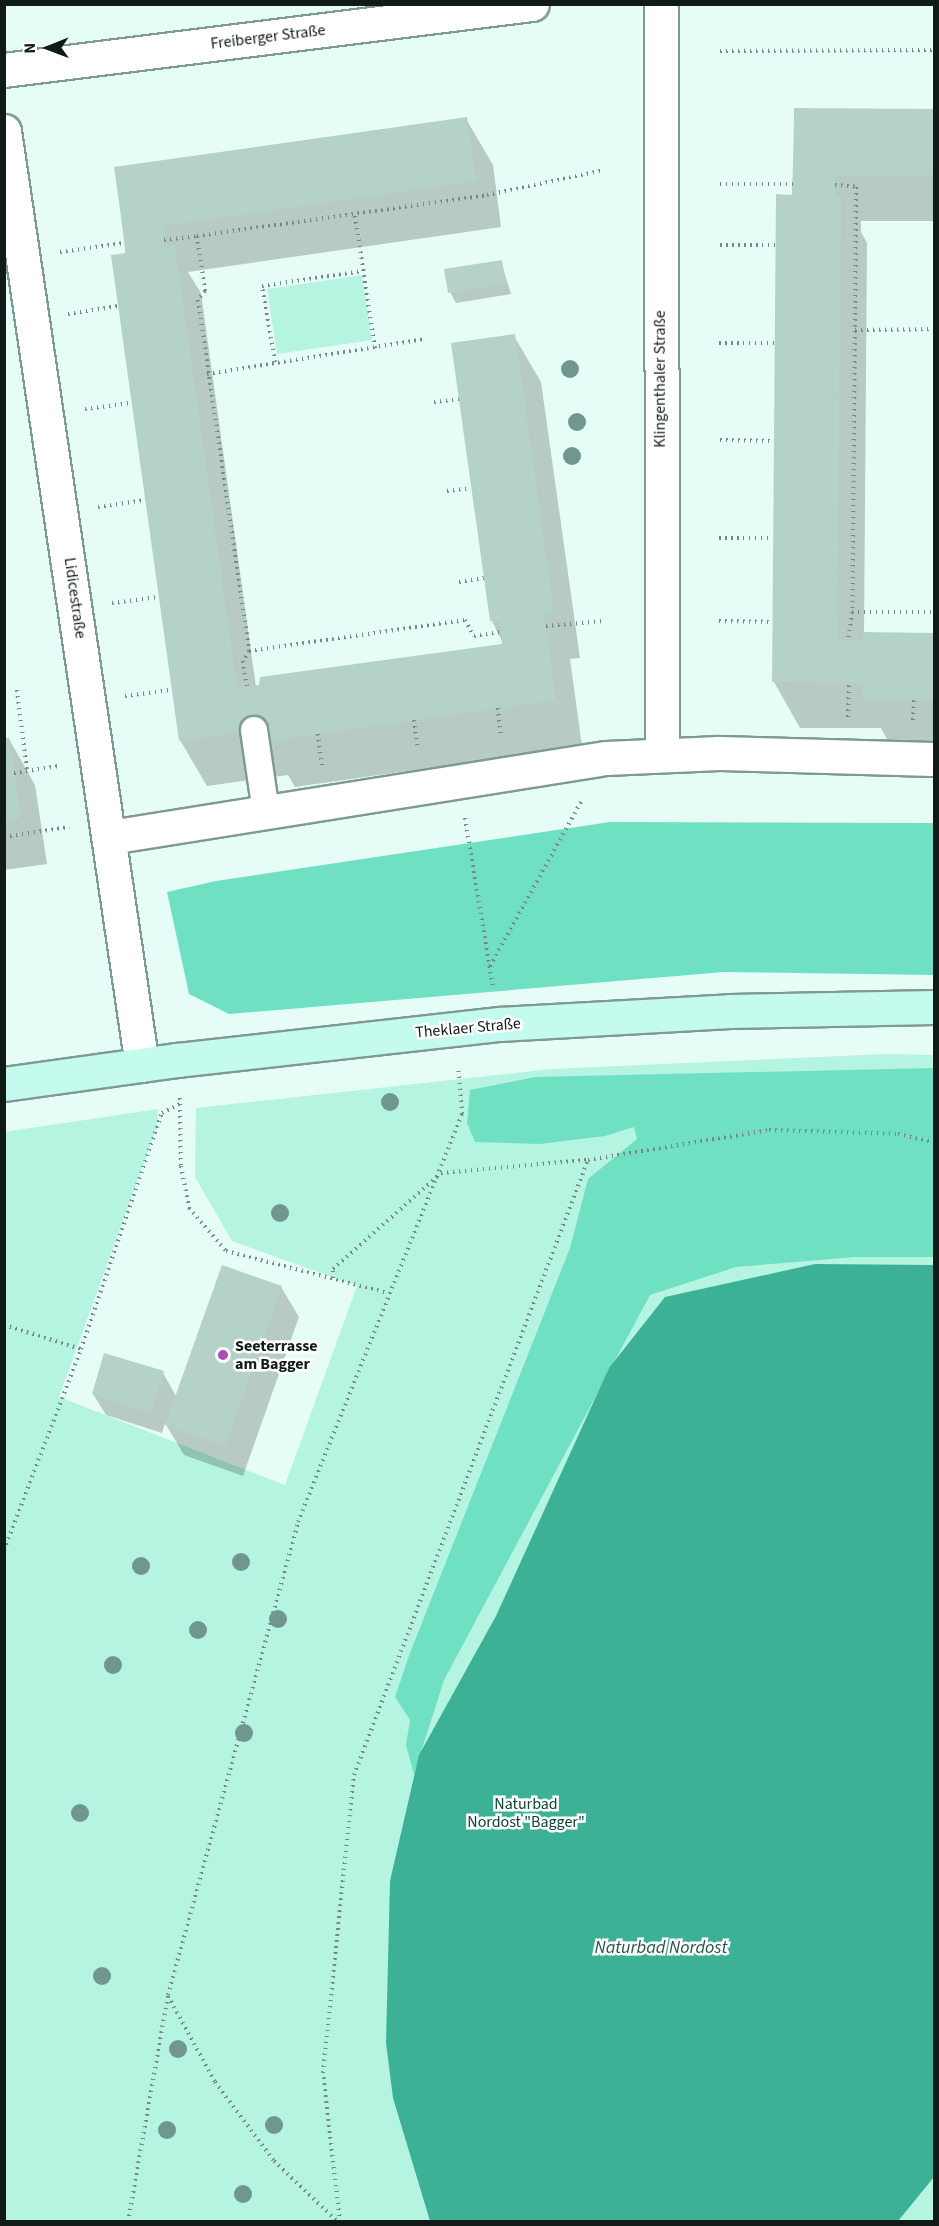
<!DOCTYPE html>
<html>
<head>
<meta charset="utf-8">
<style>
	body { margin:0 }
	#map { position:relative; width:939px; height:2226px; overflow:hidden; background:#e5fdf6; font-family:"Source Sans 3",sans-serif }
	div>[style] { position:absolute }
	.green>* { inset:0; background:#b5f4e1 }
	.forest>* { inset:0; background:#70e0c3 }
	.water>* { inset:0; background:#3cb196 }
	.shadow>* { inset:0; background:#0003 }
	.building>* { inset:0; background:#b5d2c9 }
	.path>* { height:4px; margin-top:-2px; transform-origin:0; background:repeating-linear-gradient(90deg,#778984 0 1.5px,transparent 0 6px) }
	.roads { filter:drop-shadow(2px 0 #7e9a91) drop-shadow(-2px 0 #7e9a91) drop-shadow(0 2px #7e9a91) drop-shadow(0 -2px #7e9a91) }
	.lane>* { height:26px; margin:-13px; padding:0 13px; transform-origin:13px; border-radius:13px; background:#fff }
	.street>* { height:33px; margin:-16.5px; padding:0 16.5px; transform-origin:16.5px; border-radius:16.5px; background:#fff }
	.secondary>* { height:33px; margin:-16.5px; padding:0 16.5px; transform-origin:16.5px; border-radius:16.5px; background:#c5fbef }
	.trees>* { width:18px; height:18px; margin:-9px; border-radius:50%; background:#70978d }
	.dots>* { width:16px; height:16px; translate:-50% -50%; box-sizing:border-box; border:3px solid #fff; border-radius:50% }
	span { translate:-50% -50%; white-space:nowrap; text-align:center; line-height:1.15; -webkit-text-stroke:5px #fff; paint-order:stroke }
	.street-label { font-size:16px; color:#101b18 }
	.poi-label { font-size:16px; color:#101b18; font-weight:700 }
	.left { translate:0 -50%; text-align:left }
	.park-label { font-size:16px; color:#104337 }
	.water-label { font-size:18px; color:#245447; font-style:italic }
	.frame { position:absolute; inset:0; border:6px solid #101b18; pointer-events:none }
	.north { position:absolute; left:18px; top:18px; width:60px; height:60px; -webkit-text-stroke:4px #fff; paint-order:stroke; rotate:269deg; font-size:16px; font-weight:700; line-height:24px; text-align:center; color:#101b18 }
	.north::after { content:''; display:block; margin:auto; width:21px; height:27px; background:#101b18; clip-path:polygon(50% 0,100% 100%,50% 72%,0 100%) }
</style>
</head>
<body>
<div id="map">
	<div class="green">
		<i style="clip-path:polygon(362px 275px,372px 340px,277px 354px,267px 289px)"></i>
		<i style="clip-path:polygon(886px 1054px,934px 1055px,934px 2221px,5px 2221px,4px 1132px,158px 1109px,157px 1127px,59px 1397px,285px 1485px,357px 1286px,232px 1241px,195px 1177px,196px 1108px,552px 1069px)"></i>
	</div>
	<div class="forest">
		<i style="clip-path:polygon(610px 822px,934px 823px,934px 975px,724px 972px,229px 1014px,189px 994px,167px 892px,216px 881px)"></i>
		<i style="clip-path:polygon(934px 1068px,934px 1257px,855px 1257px,736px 1267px,650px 1295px,444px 1680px,414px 1774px,406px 1745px,410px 1720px,395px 1697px,410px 1653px,570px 1248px,588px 1179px,637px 1139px,634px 1127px,605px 1136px,540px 1144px,475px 1142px,467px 1123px,470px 1090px,535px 1077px)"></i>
	</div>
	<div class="water">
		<i style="clip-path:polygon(815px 1264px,934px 1265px,934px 2177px,898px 2221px,430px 2221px,393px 2098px,386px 2043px,390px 1881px,419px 1755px,496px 1616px,609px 1368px,665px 1297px)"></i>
	</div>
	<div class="shadow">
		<i style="clip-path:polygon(795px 110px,934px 110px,934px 221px,861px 221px,861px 232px,867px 243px,864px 634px,934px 634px,934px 745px,890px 745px,881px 728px,800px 728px,774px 682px)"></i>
		<i style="clip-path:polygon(466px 119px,493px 165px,501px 227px,188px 272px,201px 293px,256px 687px,504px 645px,492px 621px,514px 336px,541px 382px,580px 658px,570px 659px,582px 746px,295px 787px,288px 775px,207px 786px,180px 740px,116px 169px)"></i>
		<i style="clip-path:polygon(501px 262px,511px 294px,456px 303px,450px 292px)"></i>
		<i style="clip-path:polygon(9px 739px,35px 785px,47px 864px,4px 870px,4px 740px)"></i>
		<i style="clip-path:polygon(281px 1287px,299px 1317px,243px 1476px,184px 1455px,165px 1423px,162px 1433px,106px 1415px,93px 1394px,163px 1373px,176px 1396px)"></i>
	</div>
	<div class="building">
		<i style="clip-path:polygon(794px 108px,934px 109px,934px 175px,835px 175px,835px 195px,841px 195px,837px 640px,863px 640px,863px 632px,934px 633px,934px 700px,862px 699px,863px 683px,772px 682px,776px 194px,793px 195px)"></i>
		<i style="clip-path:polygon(467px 117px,476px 181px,162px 226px,165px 247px,175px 246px,237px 688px,259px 685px,260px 677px,502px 644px,499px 620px,490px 621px,451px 343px,515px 334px,554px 612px,544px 614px,556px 700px,267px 741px,266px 728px,179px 741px,111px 255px,126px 253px,114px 167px)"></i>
		<i style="clip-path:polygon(502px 260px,506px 284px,448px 293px,444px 269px)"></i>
		<i style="clip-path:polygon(4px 738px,9px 738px,21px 818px,4px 821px)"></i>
		<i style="clip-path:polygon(222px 1265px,282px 1286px,225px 1446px,165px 1425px)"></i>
		<i style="clip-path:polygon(104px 1353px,164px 1371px,150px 1413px,92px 1394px)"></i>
	</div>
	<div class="path">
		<i style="left:720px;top:51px;width:214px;rotate:-0.3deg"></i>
		<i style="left:720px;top:184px;width:74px"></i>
		<i style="left:835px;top:185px;width:21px;rotate:5deg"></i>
		<i style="left:856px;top:187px;width:425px;rotate:90.5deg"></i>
		<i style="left:852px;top:612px;width:28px;rotate:98deg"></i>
		<i style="left:355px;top:216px;width:134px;rotate:81.4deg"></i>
		<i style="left:197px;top:236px;width:293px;rotate:-8deg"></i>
		<i style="left:487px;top:195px;width:116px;rotate:-12deg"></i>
		<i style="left:164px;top:240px;width:33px;rotate:-7deg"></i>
		<i style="left:197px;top:236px;width:56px;rotate:81.7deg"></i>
		<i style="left:205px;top:291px;width:11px;rotate:128deg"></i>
		<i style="left:198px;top:300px;width:355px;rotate:81.7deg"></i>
		<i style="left:249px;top:651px;width:12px;rotate:121deg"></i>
		<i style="left:243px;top:661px;width:25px;rotate:81deg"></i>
		<i style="left:720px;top:245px;width:56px"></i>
		<i style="left:60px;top:252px;width:65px;rotate:-8deg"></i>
		<i style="left:68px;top:314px;width:51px;rotate:-9.1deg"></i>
		<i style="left:855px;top:330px;width:79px;rotate:-0.7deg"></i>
		<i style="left:719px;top:343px;width:56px"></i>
		<i style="left:275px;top:362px;width:77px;rotate:-99.7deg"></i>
		<i style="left:262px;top:286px;width:102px;rotate:-8.4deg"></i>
		<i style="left:207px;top:374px;width:221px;rotate:-9.1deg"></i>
		<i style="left:434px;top:402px;width:25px;rotate:-7deg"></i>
		<i style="left:85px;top:409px;width:46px;rotate:-7.4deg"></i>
		<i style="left:720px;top:440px;width:54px;rotate:1.1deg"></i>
		<i style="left:447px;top:491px;width:24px;rotate:-7deg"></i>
		<i style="left:98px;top:507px;width:48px;rotate:-8.5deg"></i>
		<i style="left:719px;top:538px;width:54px"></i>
		<i style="left:459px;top:582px;width:25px;rotate:-9deg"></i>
		<i style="left:112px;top:603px;width:47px;rotate:-7.3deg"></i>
		<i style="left:852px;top:612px;width:82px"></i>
		<i style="left:719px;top:621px;width:54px;rotate:1.1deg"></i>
		<i style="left:546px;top:626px;width:57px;rotate:-5deg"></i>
		<i style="left:249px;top:651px;width:218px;rotate:-8.2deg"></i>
		<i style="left:465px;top:620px;width:18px;rotate:61deg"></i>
		<i style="left:474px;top:636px;width:26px;rotate:-9deg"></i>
		<i style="left:17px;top:690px;width:82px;rotate:83deg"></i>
		<i style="left:125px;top:696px;width:46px;rotate:-7.4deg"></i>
		<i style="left:498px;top:708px;width:29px;rotate:84deg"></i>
		<i style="left:848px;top:717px;width:34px;rotate:-88deg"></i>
		<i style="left:414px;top:720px;width:29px;rotate:82deg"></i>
		<i style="left:913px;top:720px;width:21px;rotate:-87deg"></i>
		<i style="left:318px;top:734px;width:32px;rotate:83deg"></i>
		<i style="left:14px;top:773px;width:45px;rotate:-9deg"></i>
		<i style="left:465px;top:818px;width:172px;rotate:80.6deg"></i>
		<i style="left:4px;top:837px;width:66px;rotate:-8.7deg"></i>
		<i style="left:490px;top:966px;width:188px;rotate:-61deg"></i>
		<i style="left:180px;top:1098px;width:68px;rotate:89.2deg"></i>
		<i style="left:181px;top:1166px;width:43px;rotate:79.2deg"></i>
		<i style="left:189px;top:1208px;width:57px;rotate:49.3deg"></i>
		<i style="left:226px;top:1251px;width:167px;rotate:14.5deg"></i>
		<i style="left:333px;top:1278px;width:9px;rotate:-90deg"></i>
		<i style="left:333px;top:1269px;width:144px;rotate:-41.6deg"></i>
		<i style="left:441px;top:1173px;width:148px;rotate:-5.1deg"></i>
		<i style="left:588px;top:1160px;width:183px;rotate:-9.4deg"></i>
		<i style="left:769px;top:1130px;width:129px;rotate:1.8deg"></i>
		<i style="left:898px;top:1134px;width:37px;rotate:13deg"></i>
		<i style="left:4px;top:1325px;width:81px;rotate:17.3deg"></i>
		<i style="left:81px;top:1349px;width:250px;rotate:-71.1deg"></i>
		<i style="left:162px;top:1113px;width:20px;rotate:-27deg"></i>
		<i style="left:4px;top:1550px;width:215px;rotate:-69deg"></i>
		<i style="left:168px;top:1996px;width:98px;rotate:61.3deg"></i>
		<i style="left:215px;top:2082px;width:99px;rotate:53.2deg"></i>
		<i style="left:274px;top:2161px;width:88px;rotate:43.6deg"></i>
		<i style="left:128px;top:2222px;width:230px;rotate:-80deg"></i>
		<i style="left:168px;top:1995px;width:491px;rotate:-74.6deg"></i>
		<i style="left:298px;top:1522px;width:440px;rotate:-68.1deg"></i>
		<i style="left:462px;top:1114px;width:48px;rotate:-94.8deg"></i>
		<i style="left:340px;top:2222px;width:150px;rotate:-96.5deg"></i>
		<i style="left:323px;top:2073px;width:300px;rotate:-84.1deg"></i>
		<i style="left:354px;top:1775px;width:658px;rotate:-69.17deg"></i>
	</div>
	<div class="roads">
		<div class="lane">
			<i style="left:254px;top:730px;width:83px;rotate:81.7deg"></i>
		</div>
		<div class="street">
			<i style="left:661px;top:4px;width:749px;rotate:89.92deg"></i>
			<i style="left:4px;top:70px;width:532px;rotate:-7.13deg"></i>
			<i style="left:4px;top:131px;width:944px;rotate:81.6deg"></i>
			<i style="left:110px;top:837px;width:502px;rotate:-9.05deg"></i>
			<i style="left:606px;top:758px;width:113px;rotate:-2.5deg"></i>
			<i style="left:719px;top:753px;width:215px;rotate:1.6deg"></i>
		</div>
		<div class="secondary">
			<i style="left:4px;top:1084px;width:175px;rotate:-7.9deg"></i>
			<i style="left:177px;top:1060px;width:324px;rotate:-6.4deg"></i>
			<i style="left:499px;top:1024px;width:231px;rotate:-3.2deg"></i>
			<i style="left:730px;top:1011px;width:204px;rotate:-1.1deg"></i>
		</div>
	</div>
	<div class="trees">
		<i style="left:570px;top:369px"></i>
		<i style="left:577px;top:422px"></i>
		<i style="left:572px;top:456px"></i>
		<i style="left:390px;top:1102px"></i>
		<i style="left:280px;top:1213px"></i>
		<i style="left:241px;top:1562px"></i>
		<i style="left:141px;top:1566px"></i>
		<i style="left:278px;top:1619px"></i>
		<i style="left:198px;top:1630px"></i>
		<i style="left:113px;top:1665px"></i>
		<i style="left:244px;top:1733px"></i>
		<i style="left:80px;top:1813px"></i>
		<i style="left:102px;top:1976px"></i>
		<i style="left:178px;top:2049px"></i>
		<i style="left:274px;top:2125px"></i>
		<i style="left:167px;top:2130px"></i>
		<i style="left:243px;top:2194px"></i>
	</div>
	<div class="dots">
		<i style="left:223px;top:1355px;background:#ad4db6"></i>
	</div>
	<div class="street-label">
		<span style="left:268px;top:37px;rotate:-7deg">Freiberger Straße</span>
		<span style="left:660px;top:379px;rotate:-90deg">Klingenthaler Straße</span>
		<span style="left:75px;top:598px;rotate:82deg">Lidicestraße</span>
		<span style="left:468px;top:1028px;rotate:-5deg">Theklaer Straße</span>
	</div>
	<div class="poi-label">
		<span class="left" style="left:235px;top:1355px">Seeterrasse<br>am Bagger</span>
	</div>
	<div class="park-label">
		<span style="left:526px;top:1813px">Naturbad<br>Nordost "Bagger"</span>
	</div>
	<div class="water-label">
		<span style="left:661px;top:1948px">Naturbad Nordost</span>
	</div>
	<div class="frame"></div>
	<div class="north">N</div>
</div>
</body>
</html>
